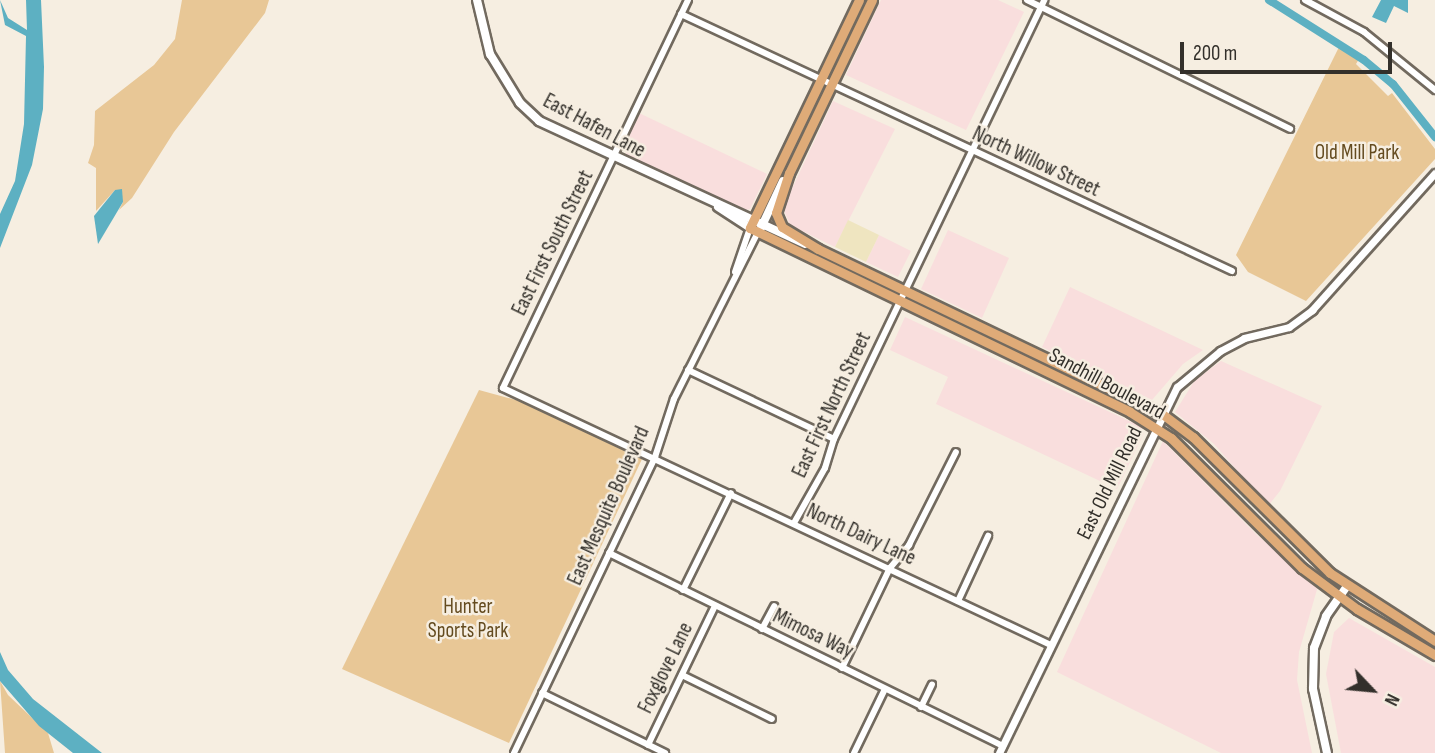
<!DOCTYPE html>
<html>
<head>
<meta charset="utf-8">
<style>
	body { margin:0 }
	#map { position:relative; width:1435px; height:753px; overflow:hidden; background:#f6eee1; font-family:"Sofia Sans Condensed",sans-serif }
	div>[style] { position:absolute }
	.commercial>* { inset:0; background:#f9dedd }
	.green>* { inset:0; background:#e8c796 }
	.sand>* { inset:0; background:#efe5c0 }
	.water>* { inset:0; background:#5db0c2 }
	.canal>* { height:8px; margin:-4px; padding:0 4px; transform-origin:4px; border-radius:4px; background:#5db0c2 }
	.roads { filter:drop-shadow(2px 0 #726a5f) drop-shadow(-2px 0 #726a5f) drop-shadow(0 2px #726a5f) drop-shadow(0 -2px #726a5f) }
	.minor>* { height:6px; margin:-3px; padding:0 3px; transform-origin:3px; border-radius:3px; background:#fff }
	.tertiary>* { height:7px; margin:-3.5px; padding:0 3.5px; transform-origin:3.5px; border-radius:3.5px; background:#fff }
	.secondary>* { height:8px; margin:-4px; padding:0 4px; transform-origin:4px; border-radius:4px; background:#fff }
	.primary>* { height:9px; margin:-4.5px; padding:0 4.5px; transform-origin:4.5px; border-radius:4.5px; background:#dfab78 }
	span { translate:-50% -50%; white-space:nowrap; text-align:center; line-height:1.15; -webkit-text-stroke:5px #f6eee1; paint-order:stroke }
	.street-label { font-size:21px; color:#33302b }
	.park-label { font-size:21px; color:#644b1f }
	.north { position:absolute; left:1337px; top:655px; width:70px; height:70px; -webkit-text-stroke:5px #f6eee1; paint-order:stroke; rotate:116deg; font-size:19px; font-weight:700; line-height:28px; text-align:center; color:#33302b }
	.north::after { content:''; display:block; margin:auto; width:24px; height:32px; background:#33302b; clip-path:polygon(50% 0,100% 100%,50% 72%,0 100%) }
	.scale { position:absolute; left:1180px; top:42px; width:212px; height:32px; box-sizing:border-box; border:4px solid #33302b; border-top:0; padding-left:9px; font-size:21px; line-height:24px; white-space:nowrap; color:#33302b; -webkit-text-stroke:5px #f6eee1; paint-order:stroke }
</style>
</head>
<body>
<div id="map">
	<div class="commercial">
		<i style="clip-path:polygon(881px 0,998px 0,1024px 12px,966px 130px,846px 75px)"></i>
		<i style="clip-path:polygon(833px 101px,895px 129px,835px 247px,790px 225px,783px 208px)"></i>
		<i style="clip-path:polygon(639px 113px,767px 174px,750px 209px,742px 211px,627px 155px,623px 148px)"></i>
		<i style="clip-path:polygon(948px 230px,1009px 258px,982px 318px,921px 289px)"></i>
		<i style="clip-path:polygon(879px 235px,911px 251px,898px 277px,866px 262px)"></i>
		<i style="clip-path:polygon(1070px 287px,1203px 350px,1183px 364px,1152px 400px,1042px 347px)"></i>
		<i style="clip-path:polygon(905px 317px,1140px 426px,1144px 433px,1117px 489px,936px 404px,948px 377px,890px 350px)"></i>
		<i style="clip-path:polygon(1221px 361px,1322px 406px,1280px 491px,1268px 506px,1214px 444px,1175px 412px,1195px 380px)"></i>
		<i style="clip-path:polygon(1163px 441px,1257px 535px,1318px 586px,1299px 652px,1297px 680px,1312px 753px,1221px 753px,1057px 672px)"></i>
		<i style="clip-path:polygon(1349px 618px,1435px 667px,1435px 753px,1341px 753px,1326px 674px,1334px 632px)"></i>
	</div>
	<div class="green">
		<i style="clip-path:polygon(182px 0,269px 0,265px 13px,174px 132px,132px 198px,119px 210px,123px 202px,115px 190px,96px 211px,96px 168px,88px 163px,94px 145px,95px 111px,154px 65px,175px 39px)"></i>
		<i style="clip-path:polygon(1339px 47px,1359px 59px,1356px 64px,1388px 96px,1392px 93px,1435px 149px,1435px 159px,1306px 301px,1248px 272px,1236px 255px)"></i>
		<i style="clip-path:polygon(479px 390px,527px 403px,642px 459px,509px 743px,342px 669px)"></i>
		<i style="clip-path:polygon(0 681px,8px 695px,48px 733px,54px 753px,5px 753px)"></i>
	</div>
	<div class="sand">
		<i style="clip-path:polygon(848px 220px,879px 235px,866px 262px,835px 247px)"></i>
	</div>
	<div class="water">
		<i style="clip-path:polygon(0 0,8px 18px,27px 30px,26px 0,41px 0,44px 67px,43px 109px,32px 165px,0 248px,0 214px,15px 181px,24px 124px,26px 36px,5px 25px)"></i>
		<i style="clip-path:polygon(1381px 0,1408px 0,1408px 13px,1394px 6px,1386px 23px,1372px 17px)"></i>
		<i style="clip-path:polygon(122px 189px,123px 202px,98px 244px,94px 216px,115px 190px)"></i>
		<i style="clip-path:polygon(0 652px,8px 670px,33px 699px,102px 753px,73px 753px,39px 726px,0 681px)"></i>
	</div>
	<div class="canal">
		<i style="left:1269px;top:0;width:112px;rotate:32.3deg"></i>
		<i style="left:1364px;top:60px;width:38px;rotate:40deg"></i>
		<i style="left:1393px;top:84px;width:68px;rotate:51.6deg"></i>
	</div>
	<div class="roads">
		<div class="minor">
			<i style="left:688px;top:0;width:430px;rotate:115.5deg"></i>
			<i style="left:503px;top:388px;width:605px;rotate:25.13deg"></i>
			<i style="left:1027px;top:0;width:293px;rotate:26.1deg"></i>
			<i style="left:1305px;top:0;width:67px;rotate:28.5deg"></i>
			<i style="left:1364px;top:32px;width:92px;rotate:39.2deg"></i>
			<i style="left:681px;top:14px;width:608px;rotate:25.01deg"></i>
			<i style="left:735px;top:272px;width:46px;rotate:-71.2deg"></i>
			<i style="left:688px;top:370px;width:161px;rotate:25.3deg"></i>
			<i style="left:794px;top:523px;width:63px;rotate:-60.6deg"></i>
			<i style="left:825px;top:468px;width:30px;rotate:-73deg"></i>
			<i style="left:834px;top:439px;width:487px;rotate:-64.4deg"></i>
			<i style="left:609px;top:553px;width:439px;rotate:26.1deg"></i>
			<i style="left:683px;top:590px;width:108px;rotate:-63.7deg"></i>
			<i style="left:958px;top:601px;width:72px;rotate:-65.2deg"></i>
			<i style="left:762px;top:629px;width:26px;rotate:-62deg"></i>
			<i style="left:842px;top:668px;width:111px;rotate:-64.4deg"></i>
			<i style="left:890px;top:568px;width:30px;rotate:-50deg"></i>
			<i style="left:909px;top:545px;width:104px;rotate:-63.2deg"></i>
			<i style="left:682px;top:675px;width:100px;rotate:26.1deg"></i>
			<i style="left:542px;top:693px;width:137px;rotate:26deg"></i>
			<i style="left:921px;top:707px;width:25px;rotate:-64deg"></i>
			<i style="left:648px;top:745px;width:154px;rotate:-64.3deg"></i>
			<i style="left:514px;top:753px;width:328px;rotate:-64.5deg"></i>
			<i style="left:655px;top:457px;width:61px;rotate:-71.9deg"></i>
			<i style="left:674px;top:399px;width:187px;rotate:-63.3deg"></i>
			<i style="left:854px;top:753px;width:71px;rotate:-64.2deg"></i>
		</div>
		<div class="tertiary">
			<i style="left:999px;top:753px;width:407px;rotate:-64.1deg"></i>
			<i style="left:1177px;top:387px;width:56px;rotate:-39.9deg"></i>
			<i style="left:1220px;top:351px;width:27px;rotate:-28deg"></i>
			<i style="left:1244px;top:338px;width:46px;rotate:-13.7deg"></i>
			<i style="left:1289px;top:327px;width:29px;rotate:-36deg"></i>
			<i style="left:1312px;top:310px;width:184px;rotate:-48.1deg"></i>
		</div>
		<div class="secondary">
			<i style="left:477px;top:0;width:56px;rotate:76.5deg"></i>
			<i style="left:490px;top:54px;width:57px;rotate:58.5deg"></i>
			<i style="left:520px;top:103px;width:26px;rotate:43deg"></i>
			<i style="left:539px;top:121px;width:293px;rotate:24.8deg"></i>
			<i style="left:718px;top:207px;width:38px;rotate:33deg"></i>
			<i style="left:760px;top:230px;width:54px;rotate:-64.9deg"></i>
			<i style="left:1327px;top:753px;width:66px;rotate:-102.3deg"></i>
			<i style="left:1313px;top:689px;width:41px;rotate:-88.6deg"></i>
			<i style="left:1314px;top:648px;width:34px;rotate:-69deg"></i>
			<i style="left:1326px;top:616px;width:37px;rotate:-55deg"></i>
		</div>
		<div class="primary">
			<i style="left:859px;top:0;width:253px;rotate:115.6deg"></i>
			<i style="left:750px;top:228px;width:422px;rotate:25.8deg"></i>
			<i style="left:1130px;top:412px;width:49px;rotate:32.4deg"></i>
			<i style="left:1171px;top:438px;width:185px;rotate:44.8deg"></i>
			<i style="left:1302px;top:568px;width:69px;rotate:36.7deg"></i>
			<i style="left:1357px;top:609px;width:91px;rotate:30.5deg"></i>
			<i style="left:872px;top:0;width:192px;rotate:115.6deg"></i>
			<i style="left:789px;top:173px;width:42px;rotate:108deg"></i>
			<i style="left:776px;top:213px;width:15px;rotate:67deg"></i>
			<i style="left:782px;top:227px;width:42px;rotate:31.4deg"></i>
			<i style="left:818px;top:249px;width:380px;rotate:25.6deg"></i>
			<i style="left:1161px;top:413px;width:40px;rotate:37deg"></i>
			<i style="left:1193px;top:437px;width:193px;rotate:44.8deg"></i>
			<i style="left:1330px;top:573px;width:125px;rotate:32.9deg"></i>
		</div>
	</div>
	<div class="street-label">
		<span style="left:594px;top:126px;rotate:28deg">East Hafen Lane</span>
		<span style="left:1036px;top:162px;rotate:25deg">North Willow Street</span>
		<span style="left:553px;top:243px;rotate:-64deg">East First South Street</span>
		<span style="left:1107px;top:384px;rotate:28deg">Sandhill Boulevard</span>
		<span style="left:832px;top:405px;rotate:-65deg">East First North Street</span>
		<span style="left:1110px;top:483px;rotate:-64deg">East Old Mill Road</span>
		<span style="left:609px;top:506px;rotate:-66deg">East Mesquite Boulevard</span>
		<span style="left:861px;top:535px;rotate:25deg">North Dairy Lane</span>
		<span style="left:813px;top:634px;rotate:26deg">Mimosa Way</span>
		<span style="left:666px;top:668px;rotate:-64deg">Foxglove Lane</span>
	</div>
	<div class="park-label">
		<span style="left:1357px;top:153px">Old Mill Park</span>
		<span style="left:468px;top:619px">Hunter<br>Sports Park</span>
	</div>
	<div class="north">N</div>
	<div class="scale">200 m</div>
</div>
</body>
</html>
